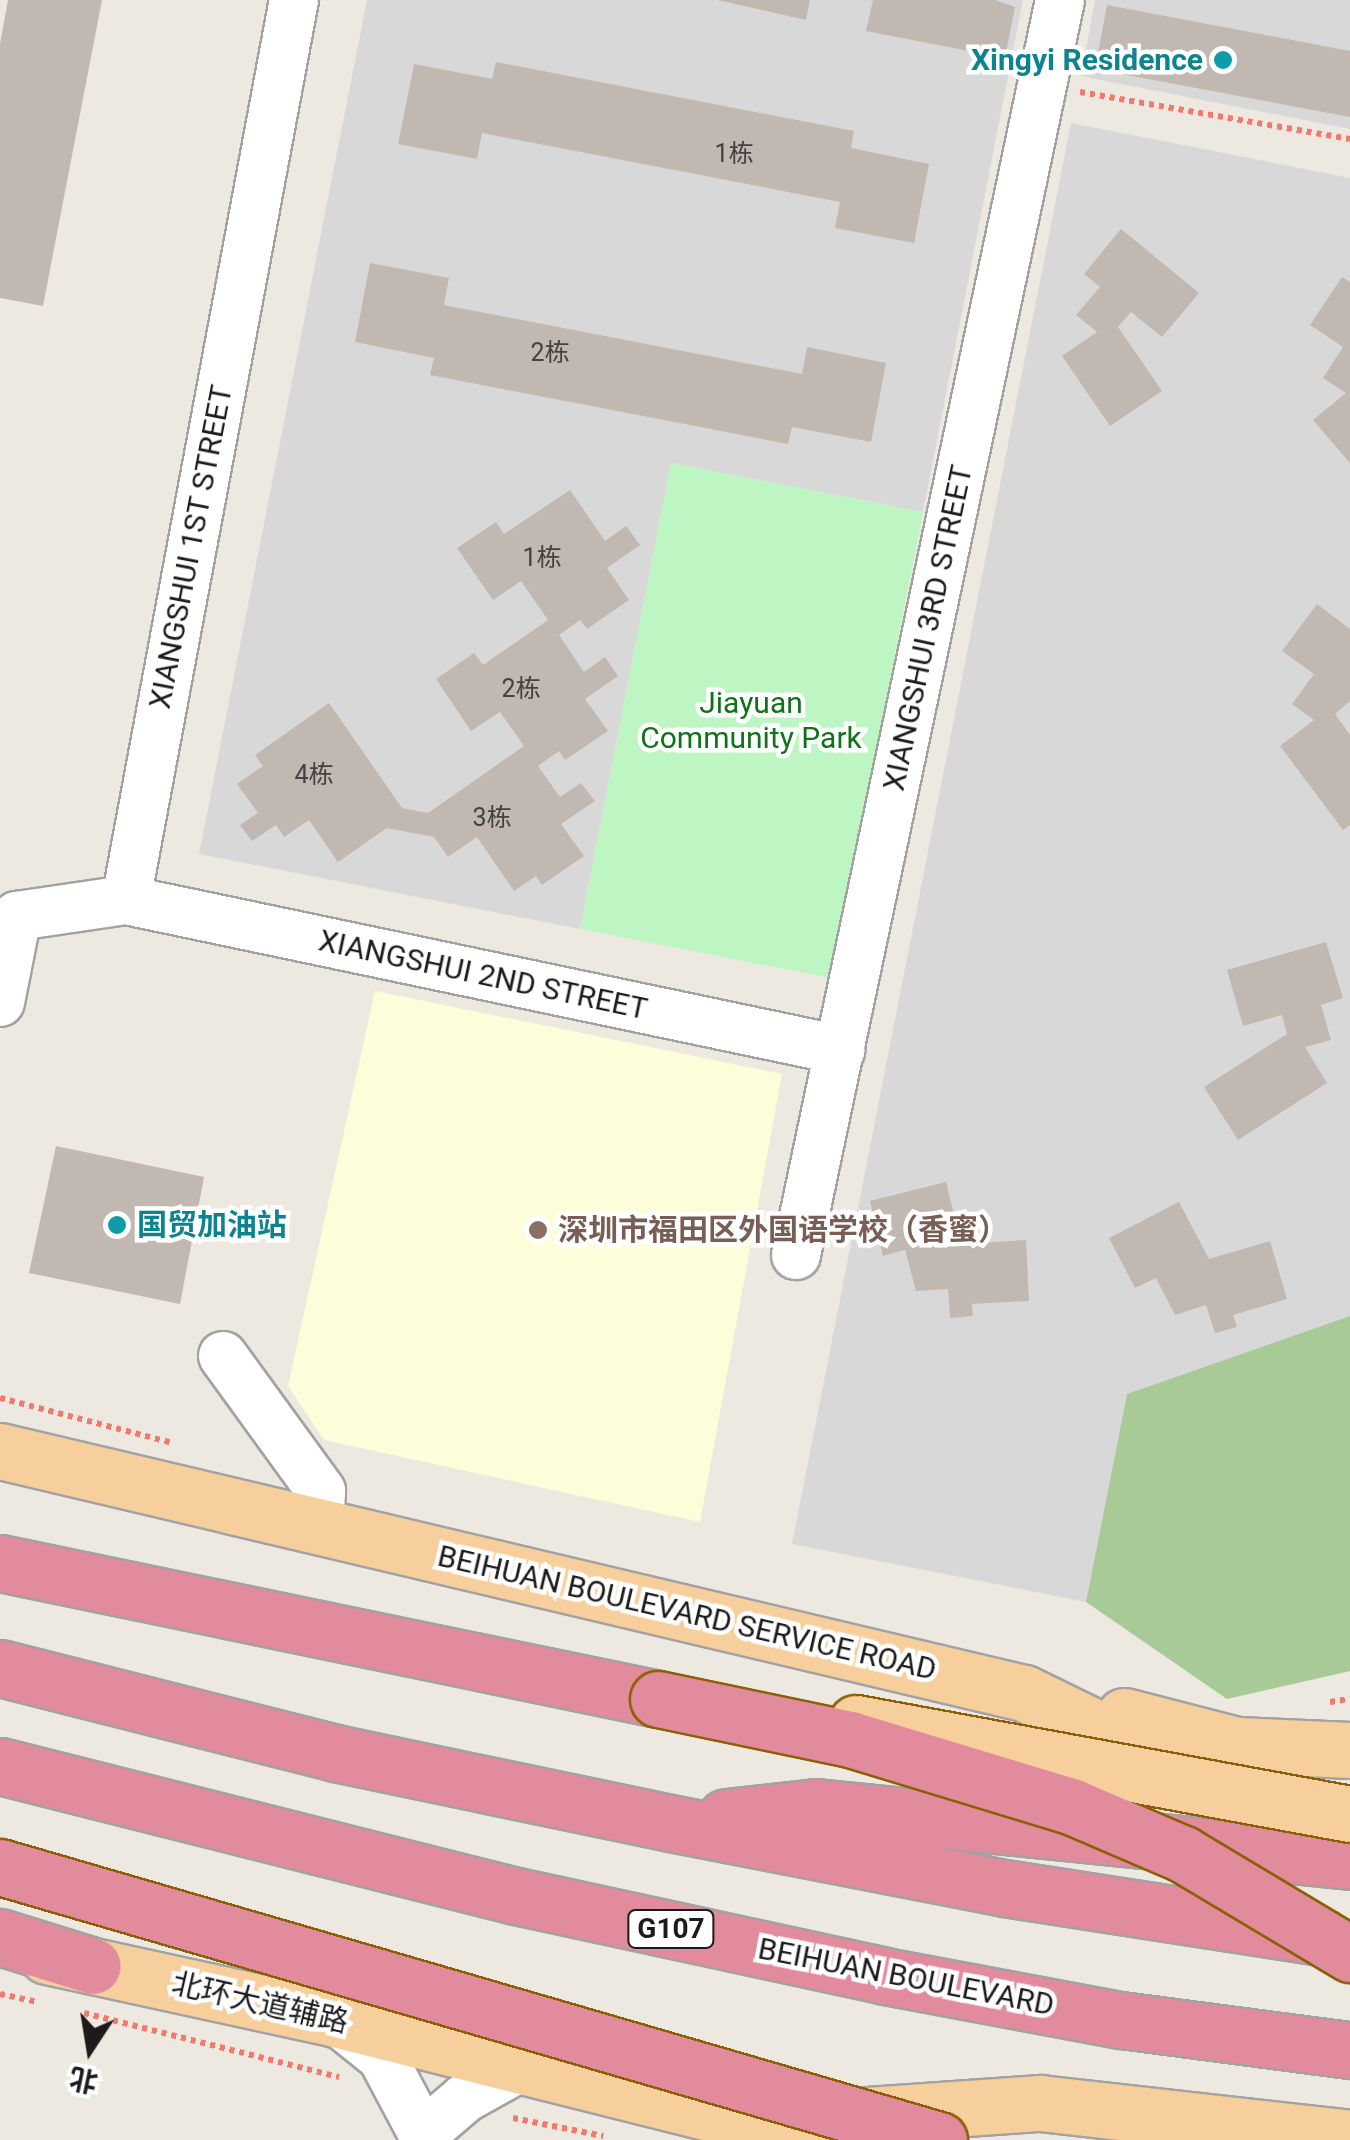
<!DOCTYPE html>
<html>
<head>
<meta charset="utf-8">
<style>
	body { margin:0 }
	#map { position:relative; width:1350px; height:2140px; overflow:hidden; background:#ede9e1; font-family:Roboto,"Noto Sans SC",sans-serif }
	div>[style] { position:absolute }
	.residential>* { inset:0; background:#d9d8d8 }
	.education>* { inset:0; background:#fdfdd9 }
	.forest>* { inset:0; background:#a7ca97 }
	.park>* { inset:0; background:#bef6c3 }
	.building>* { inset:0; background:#c1b8b1 }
	.path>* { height:6px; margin-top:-3px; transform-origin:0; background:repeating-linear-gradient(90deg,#f3796c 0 5px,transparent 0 10px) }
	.roads { filter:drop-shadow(2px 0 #a2a2a2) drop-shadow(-2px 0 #a2a2a2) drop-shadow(0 2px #a2a2a2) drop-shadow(0 -2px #a2a2a2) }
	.minor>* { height:48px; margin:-24px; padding:0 24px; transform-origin:24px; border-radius:24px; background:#fff }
	.major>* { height:55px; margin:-27.5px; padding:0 27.5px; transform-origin:27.5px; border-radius:27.5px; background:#f7cf9c }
	.highway>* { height:55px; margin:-27.5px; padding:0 27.5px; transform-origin:27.5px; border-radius:27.5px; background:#e28b9c }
	.bridges { filter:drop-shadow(2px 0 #8c5f06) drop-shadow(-2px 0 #8c5f06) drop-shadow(0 2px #8c5f06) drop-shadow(0 -2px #8c5f06) }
	.major-bridge>* { height:55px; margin:-27.5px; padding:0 27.5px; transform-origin:27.5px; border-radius:27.5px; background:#f7cf9c }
	.highway-bridge>* { height:55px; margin:-27.5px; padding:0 27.5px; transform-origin:27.5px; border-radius:27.5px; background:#e28b9c }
	.dots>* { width:28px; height:28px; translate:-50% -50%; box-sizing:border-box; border:5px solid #fff; border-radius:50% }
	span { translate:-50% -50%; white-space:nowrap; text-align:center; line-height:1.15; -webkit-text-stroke:9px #fff; paint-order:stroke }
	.number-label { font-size:25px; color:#444240 }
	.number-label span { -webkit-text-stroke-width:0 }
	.shield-label span { padding:2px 8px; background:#fff; border:2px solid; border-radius:8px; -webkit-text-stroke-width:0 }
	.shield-label { font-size:28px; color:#1b1b1b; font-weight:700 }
	.culture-label { font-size:30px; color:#0d838f; font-weight:700 }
	.right { translate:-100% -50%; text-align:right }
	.left { translate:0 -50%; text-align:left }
	.street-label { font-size:30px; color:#1b1b1b }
	.park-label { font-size:30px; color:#107318 }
	.education-label { font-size:30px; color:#785e54; font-weight:700 }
	.north { position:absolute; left:40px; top:2000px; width:100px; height:100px; -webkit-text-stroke:8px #fff; paint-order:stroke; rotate:192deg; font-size:28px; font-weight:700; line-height:40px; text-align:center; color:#1b1b1b }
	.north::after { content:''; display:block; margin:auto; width:35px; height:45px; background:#1b1b1b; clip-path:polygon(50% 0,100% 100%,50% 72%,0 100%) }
</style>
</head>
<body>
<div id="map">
	<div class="residential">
		<i style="clip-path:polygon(367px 0,1023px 0,923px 512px,671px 463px,580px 929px,199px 854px)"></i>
		<i style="clip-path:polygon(1095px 0,1350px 0,1350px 129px,1081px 76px)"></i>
		<i style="clip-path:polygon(1071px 123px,1350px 178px,1350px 1316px,1127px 1394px,1086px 1602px,792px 1544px)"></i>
	</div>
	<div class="education">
		<i style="clip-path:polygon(375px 991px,782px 1074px,700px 1522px,324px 1440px,288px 1386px)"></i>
	</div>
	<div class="forest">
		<i style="clip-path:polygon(1350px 1316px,1350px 1671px,1227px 1699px,1086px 1602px,1127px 1394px)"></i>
	</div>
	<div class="park">
		<i style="clip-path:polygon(671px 463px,923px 512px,831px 978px,580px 929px)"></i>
	</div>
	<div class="building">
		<i style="clip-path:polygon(8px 0,102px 0,43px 306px,0 298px,0 44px)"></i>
		<i style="clip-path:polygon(717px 0,810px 0,806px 20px)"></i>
		<i style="clip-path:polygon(873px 0,995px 0,1015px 7px,1005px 58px,866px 31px)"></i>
		<i style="clip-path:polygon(1107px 5px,1350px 51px,1350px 117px,1095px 69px)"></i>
		<i style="clip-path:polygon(496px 62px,854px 131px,851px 148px,929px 164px,914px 243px,835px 228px,840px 202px,482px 133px,477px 159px,398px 144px,414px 64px,492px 79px)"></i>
		<i style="clip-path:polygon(1121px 229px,1199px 293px,1162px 337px,1131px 312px,1118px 327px,1162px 391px,1110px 426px,1062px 356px,1097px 332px,1076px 315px,1100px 287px,1084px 274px)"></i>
		<i style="clip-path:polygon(370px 263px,449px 278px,444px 305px,802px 374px,807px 347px,886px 363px,871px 442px,792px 427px,788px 444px,430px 375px,434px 358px,355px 342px)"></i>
		<i style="clip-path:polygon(1342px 277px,1350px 282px,1350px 463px,1313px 420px,1346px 393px,1323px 378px,1343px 347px,1310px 325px)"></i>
		<i style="clip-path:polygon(570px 490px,605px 541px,626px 526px,640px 545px,607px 568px,629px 600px,587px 629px,580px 620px,559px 635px,584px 672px,605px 657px,618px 676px,585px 699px,608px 731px,565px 760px,559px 751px,538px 766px,560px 797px,581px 783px,595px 801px,561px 824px,584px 856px,542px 885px,536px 876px,514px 891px,477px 837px,448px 857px,434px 837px,387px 828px,338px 862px,309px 820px,284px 837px,276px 825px,252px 841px,240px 825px,258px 813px,237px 784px,263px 766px,255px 755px,329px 703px,402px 808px,428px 813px,524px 746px,500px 712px,471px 731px,436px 679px,474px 653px,483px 665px,548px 620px,521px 581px,493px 600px,457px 548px,496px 522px,504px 534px)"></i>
		<i style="clip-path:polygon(1317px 604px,1350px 629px,1350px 701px,1335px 714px,1350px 735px,1350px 825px,1343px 830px,1280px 746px,1314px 720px,1292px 704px,1314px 674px,1282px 651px)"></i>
		<i style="clip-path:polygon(1326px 942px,1343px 998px,1321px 1005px,1331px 1040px,1305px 1047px,1327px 1083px,1238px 1140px,1204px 1087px,1287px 1034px,1282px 1015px,1243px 1026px,1227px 970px)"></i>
		<i style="clip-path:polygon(56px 1146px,204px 1177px,180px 1304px,29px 1273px)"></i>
		<i style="clip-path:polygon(946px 1182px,961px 1244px,1026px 1240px,1029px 1301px,972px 1304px,973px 1316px,950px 1318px,948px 1289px,916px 1291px,905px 1250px,883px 1256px,870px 1201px)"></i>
		<i style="clip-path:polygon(1179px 1202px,1209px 1259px,1270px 1241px,1287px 1299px,1233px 1315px,1237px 1327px,1215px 1333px,1206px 1305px,1175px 1315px,1156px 1278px,1135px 1288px,1109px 1238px)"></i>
	</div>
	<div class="path">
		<i style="left:1080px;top:92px;width:274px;rotate:9.9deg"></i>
		<i style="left:0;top:1398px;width:179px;rotate:14.6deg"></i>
		<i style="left:1330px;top:1702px;width:20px;rotate:-9deg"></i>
		<i style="left:0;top:1994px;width:39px;rotate:12deg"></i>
		<i style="left:84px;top:2013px;width:263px;rotate:14.1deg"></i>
		<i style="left:513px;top:2118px;width:92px;rotate:11.3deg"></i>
	</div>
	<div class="roads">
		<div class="minor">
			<i style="left:126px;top:900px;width:730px;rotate:11.86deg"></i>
			<i style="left:0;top:1002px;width:88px;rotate:-78.8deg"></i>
			<i style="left:17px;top:916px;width:110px;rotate:-8.4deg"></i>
			<i style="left:126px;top:900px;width:916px;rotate:-79.43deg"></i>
			<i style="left:796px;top:1255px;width:1282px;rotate:-78.12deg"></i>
			<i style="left:223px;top:1356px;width:167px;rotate:54deg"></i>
			<i style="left:321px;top:1491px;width:35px;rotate:93deg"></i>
			<i style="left:336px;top:2020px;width:59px;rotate:38.8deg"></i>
			<i style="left:382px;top:2057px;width:87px;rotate:62deg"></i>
			<i style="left:423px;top:2134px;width:55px;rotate:-40.6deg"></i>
			<i style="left:465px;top:2098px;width:60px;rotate:-29.1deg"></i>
		</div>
		<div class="major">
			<i style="left:0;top:1451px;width:1052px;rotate:13.3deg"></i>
			<i style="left:1024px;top:1693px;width:196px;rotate:26deg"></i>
			<i style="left:1124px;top:1716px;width:117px;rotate:14.4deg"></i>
			<i style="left:1237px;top:1745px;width:113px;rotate:2.5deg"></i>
			<i style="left:47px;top:1956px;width:295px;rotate:12.3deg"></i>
			<i style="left:335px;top:2019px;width:403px;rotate:14.1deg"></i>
			<i style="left:726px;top:2117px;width:55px;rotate:4.2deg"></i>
			<i style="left:781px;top:2121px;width:260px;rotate:-4deg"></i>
			<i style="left:1040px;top:2103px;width:312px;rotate:6.4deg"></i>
		</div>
		<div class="highway">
			<i style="left:0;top:1563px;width:672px;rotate:11.68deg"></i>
			<i style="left:0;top:1668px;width:346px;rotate:14.2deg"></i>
			<i style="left:335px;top:1753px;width:342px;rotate:11.8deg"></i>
			<i style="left:670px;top:1823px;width:340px;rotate:11deg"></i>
			<i style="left:1004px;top:1888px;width:322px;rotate:8.8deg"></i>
			<i style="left:0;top:1766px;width:532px;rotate:14.14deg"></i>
			<i style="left:516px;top:1896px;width:378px;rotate:12.2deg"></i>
			<i style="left:885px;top:1976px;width:240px;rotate:10.6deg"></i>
			<i style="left:1121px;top:2020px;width:231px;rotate:7.5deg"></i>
			<i style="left:726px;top:1817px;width:91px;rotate:-6.3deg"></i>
			<i style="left:816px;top:1807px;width:537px;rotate:5.77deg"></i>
			<i style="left:0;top:1937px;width:97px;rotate:17.3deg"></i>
		</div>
	</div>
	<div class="bridges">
		<div class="major-bridge">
			<i style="left:856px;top:1723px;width:502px;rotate:10.44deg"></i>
		</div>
		<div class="highway-bridge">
			<i style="left:658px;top:1699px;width:196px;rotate:11.8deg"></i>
			<i style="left:850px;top:1739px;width:231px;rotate:16.9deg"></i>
			<i style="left:1071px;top:1806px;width:122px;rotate:23.2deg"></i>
			<i style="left:1183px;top:1854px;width:195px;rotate:30.9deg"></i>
			<i style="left:0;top:1867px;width:978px;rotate:16.21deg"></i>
		</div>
	</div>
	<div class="dots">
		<i style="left:1223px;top:60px;background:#0f9aa8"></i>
		<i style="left:117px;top:1225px;background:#0f9aa8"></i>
		<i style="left:538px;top:1230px;background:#8d6e63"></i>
	</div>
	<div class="number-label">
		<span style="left:734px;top:154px">1栋</span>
		<span style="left:550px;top:353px">2栋</span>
		<span style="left:542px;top:558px">1栋</span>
		<span style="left:521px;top:689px">2栋</span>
		<span style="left:314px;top:775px">4栋</span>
		<span style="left:492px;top:818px">3栋</span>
	</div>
	<div class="shield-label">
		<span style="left:671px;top:1929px">G107</span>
	</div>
	<div class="culture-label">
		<span class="right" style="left:1203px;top:60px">Xingyi Residence</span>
		<span class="left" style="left:137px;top:1225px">国贸加油站</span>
	</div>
	<div class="street-label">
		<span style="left:191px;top:547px;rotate:-79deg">XIANGSHUI 1ST STREET</span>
		<span style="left:928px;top:628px;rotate:-78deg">XIANGSHUI 3RD STREET</span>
		<span style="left:483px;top:975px;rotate:12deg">XIANGSHUI 2ND STREET</span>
		<span style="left:687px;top:1613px;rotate:13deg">BEIHUAN BOULEVARD SERVICE ROAD</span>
		<span style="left:906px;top:1977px;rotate:11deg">BEIHUAN BOULEVARD</span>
		<span style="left:260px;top:2003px;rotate:13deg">北环大道辅路</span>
	</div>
	<div class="park-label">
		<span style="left:751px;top:720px">Jiayuan<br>Community Park</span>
	</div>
	<div class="education-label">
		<span class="left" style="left:558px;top:1230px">深圳市福田区外国语学校（香蜜）</span>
	</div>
	<div class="north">北</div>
</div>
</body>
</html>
